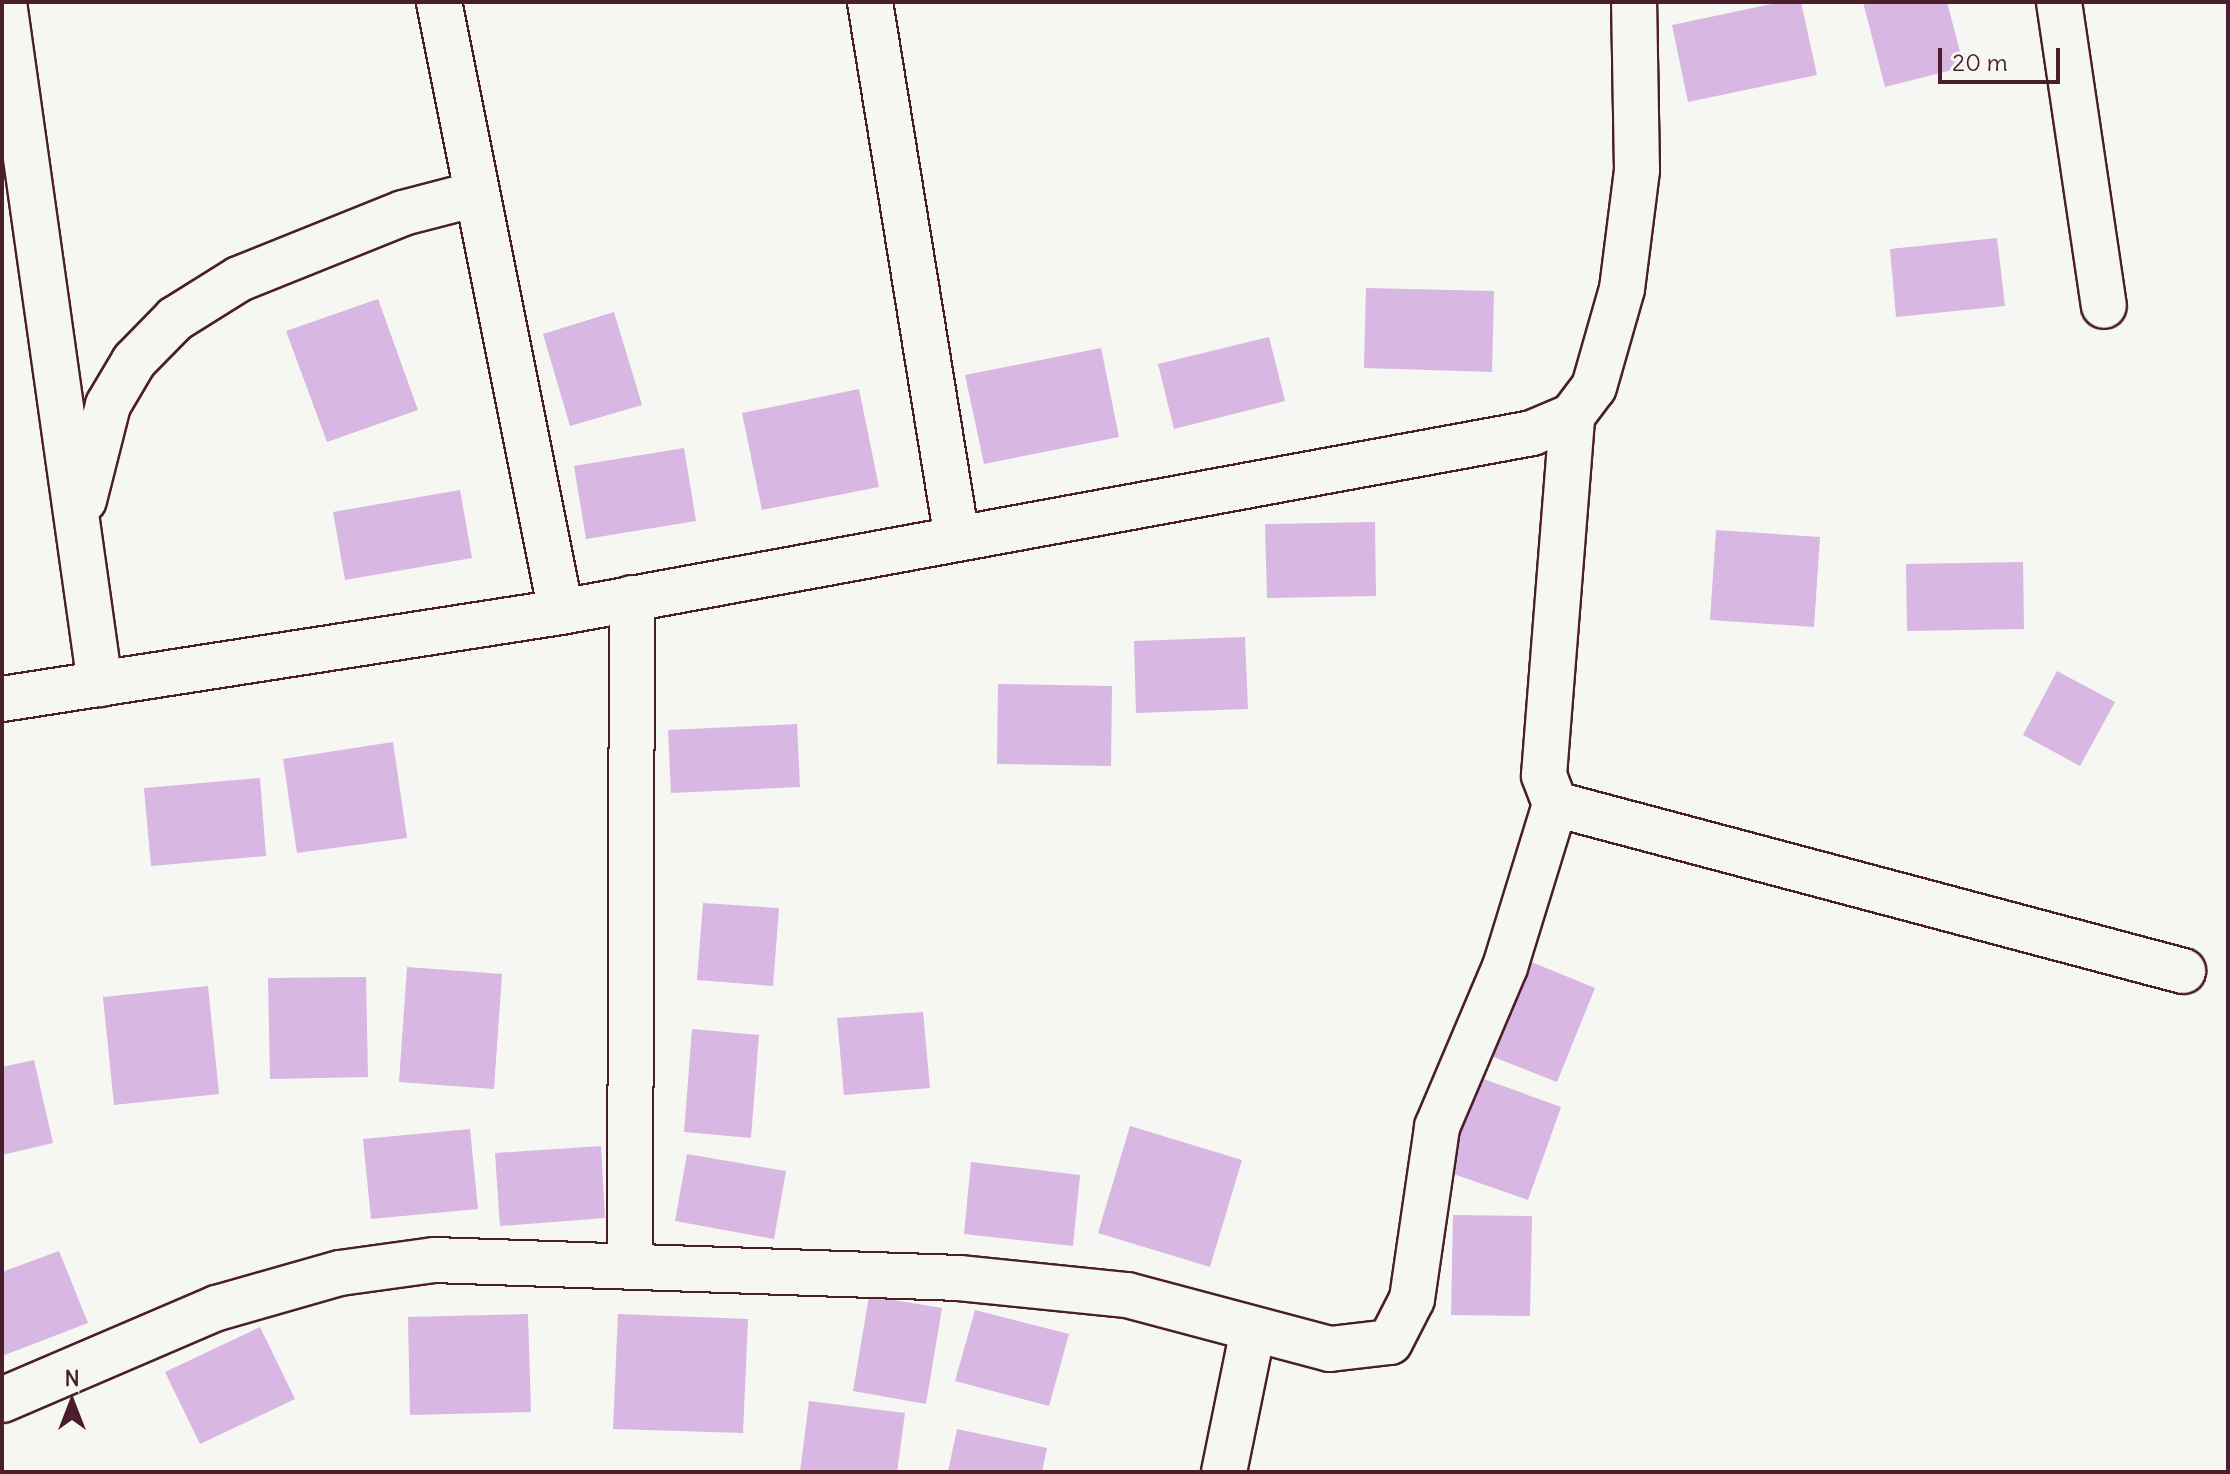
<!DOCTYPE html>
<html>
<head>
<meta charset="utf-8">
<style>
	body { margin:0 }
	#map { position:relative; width:2230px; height:1474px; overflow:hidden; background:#f6f6f2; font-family:Delius,sans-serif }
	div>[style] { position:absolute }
	.building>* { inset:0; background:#d8b7e3 }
	.roads { filter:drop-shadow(2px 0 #4a1f2b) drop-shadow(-2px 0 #4a1f2b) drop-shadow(0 2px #4a1f2b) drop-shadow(0 -2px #4a1f2b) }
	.minor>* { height:44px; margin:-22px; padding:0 22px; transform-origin:22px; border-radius:22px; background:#f6f6f2 }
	span { translate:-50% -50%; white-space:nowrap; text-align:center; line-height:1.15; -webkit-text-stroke:7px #f6f6f2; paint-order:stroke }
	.frame { position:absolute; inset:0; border:4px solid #4a1f2b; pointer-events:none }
	.north { position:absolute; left:32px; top:1362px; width:80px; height:80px; -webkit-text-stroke:6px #f6f6f2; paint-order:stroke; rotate:0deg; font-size:22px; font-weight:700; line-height:32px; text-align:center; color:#4a1f2b }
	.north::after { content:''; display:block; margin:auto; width:28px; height:36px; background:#4a1f2b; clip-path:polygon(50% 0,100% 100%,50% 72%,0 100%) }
	.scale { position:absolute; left:1938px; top:48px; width:122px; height:36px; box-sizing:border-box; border:4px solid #4a1f2b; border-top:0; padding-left:10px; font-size:24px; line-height:28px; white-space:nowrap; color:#4a1f2b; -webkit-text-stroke:6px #f6f6f2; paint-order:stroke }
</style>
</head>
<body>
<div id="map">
	<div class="building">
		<i style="clip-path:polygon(1781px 2px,1801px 2px,1817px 75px,1688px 102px,1672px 25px)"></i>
		<i style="clip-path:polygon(1863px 2px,1947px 2px,1964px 67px,1885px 87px)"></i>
		<i style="clip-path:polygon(1997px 238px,2005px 306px,1896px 317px,1890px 249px)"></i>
		<i style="clip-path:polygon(1366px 288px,1494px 291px,1492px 372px,1364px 368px)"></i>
		<i style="clip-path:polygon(378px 299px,418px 410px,327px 442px,286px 331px)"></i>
		<i style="clip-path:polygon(614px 312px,642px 405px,570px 426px,543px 334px)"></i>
		<i style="clip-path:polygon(1269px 337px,1285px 401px,1174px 429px,1158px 364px)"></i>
		<i style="clip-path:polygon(1101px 348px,1119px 437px,984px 464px,965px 375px)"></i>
		<i style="clip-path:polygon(859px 389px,879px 487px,762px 510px,742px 413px)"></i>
		<i style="clip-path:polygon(684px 448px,696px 521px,586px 539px,574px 466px)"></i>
		<i style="clip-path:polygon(460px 490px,472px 558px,345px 580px,333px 512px)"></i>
		<i style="clip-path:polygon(1375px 522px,1376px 596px,1267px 598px,1265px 524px)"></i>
		<i style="clip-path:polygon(1716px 530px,1820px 537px,1814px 627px,1710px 620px)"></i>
		<i style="clip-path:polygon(2023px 562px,2024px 629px,1907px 631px,1906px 564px)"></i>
		<i style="clip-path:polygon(1245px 637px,1248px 709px,1136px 713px,1134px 641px)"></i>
		<i style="clip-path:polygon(2057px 671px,2115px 702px,2080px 766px,2023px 735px)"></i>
		<i style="clip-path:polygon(998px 684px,1112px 686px,1111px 766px,997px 764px)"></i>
		<i style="clip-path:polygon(797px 724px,800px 787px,671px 793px,668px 730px)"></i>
		<i style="clip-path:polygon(393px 742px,407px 838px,297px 853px,283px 759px)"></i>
		<i style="clip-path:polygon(260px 778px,266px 856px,151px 866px,144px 788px)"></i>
		<i style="clip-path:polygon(703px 903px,779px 908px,773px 986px,697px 980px)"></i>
		<i style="clip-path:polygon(1519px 957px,1595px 988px,1557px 1082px,1481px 1052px)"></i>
		<i style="clip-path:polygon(407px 967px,502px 974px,494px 1089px,399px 1082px)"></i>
		<i style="clip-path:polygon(366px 977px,368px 1077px,270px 1079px,268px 978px)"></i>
		<i style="clip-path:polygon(208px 986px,219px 1094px,114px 1105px,103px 997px)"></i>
		<i style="clip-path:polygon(923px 1012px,930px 1088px,844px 1095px,837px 1018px)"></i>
		<i style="clip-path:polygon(692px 1029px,759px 1035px,751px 1138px,684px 1132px)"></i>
		<i style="clip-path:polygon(34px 1060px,53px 1143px,2px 1155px,2px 1067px)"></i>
		<i style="clip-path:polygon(1478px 1077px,1561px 1107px,1528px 1200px,1445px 1171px)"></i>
		<i style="clip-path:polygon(1130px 1126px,1242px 1160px,1210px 1267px,1098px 1233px)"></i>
		<i style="clip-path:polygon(470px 1129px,478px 1209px,371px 1219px,363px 1139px)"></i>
		<i style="clip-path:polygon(601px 1146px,605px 1218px,500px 1226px,495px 1153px)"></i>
		<i style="clip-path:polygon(687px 1154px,786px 1171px,774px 1239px,675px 1221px)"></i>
		<i style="clip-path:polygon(971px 1162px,1080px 1175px,1073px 1246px,964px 1234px)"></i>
		<i style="clip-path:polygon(1453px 1215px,1532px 1216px,1530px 1316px,1451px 1315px)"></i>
		<i style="clip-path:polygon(59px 1251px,88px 1323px,2px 1356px,2px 1272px)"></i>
		<i style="clip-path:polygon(869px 1296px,942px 1308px,926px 1404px,853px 1391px)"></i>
		<i style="clip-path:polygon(975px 1310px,1069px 1334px,1049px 1406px,955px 1381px)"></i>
		<i style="clip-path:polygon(528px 1314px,531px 1412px,410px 1415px,408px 1317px)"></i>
		<i style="clip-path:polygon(618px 1314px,748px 1319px,743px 1433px,613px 1429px)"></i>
		<i style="clip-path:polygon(260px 1327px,295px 1399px,200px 1444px,165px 1372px)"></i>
		<i style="clip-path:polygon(809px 1401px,905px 1413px,897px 1472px,800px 1472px)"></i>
		<i style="clip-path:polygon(957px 1429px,1047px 1448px,1042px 1472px,948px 1472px)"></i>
	</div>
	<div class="roads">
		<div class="minor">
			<i style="left:4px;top:2px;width:689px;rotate:81.99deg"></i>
			<i style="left:439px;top:2px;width:622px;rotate:78.69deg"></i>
			<i style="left:870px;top:2px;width:544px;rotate:80.8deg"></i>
			<i style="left:2059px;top:2px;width:307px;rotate:81.6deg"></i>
			<i style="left:84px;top:500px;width:98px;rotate:-75.8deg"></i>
			<i style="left:108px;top:405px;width:51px;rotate:-59.4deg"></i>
			<i style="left:134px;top:361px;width:59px;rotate:-45.7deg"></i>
			<i style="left:175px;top:319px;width:75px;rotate:-32deg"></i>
			<i style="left:239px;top:279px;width:177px;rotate:-21.9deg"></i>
			<i style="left:403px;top:213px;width:75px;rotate:-14.6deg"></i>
			<i style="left:2px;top:699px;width:566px;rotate:-8.85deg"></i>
			<i style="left:561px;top:612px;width:987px;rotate:-10.44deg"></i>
			<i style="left:1532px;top:433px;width:43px;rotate:-23deg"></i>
			<i style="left:1572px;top:416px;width:36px;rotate:-53deg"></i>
			<i style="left:1594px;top:387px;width:102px;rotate:-74.1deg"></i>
			<i style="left:1622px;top:289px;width:120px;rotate:-82.8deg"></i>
			<i style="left:1637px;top:170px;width:168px;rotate:-91deg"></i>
			<i style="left:1555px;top:804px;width:650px;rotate:14.89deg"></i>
			<i style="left:630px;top:1263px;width:665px;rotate:-89.83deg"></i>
			<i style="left:2px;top:1400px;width:234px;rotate:-23.2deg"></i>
			<i style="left:217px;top:1308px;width:128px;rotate:-15.9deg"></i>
			<i style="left:340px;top:1273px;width:95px;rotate:-7.9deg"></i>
			<i style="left:434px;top:1260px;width:525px;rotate:1.96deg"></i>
			<i style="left:959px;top:1278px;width:169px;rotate:5.8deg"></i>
			<i style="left:1127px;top:1295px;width:210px;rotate:14.9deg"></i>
			<i style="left:1330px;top:1349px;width:60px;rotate:-6.7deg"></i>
			<i style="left:1390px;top:1342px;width:48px;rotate:-62.9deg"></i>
			<i style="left:1412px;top:1299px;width:174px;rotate:-81.7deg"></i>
			<i style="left:1437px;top:1127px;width:174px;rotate:-67deg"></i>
			<i style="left:1505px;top:967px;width:170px;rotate:-72.9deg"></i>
			<i style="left:1555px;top:804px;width:31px;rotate:-111deg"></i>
			<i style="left:1544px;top:775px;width:360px;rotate:-85.5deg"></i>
			<i style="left:1224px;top:1472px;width:141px;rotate:-78.5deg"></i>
		</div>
	</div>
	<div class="frame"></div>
	<div class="north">N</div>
	<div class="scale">20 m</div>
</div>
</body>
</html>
